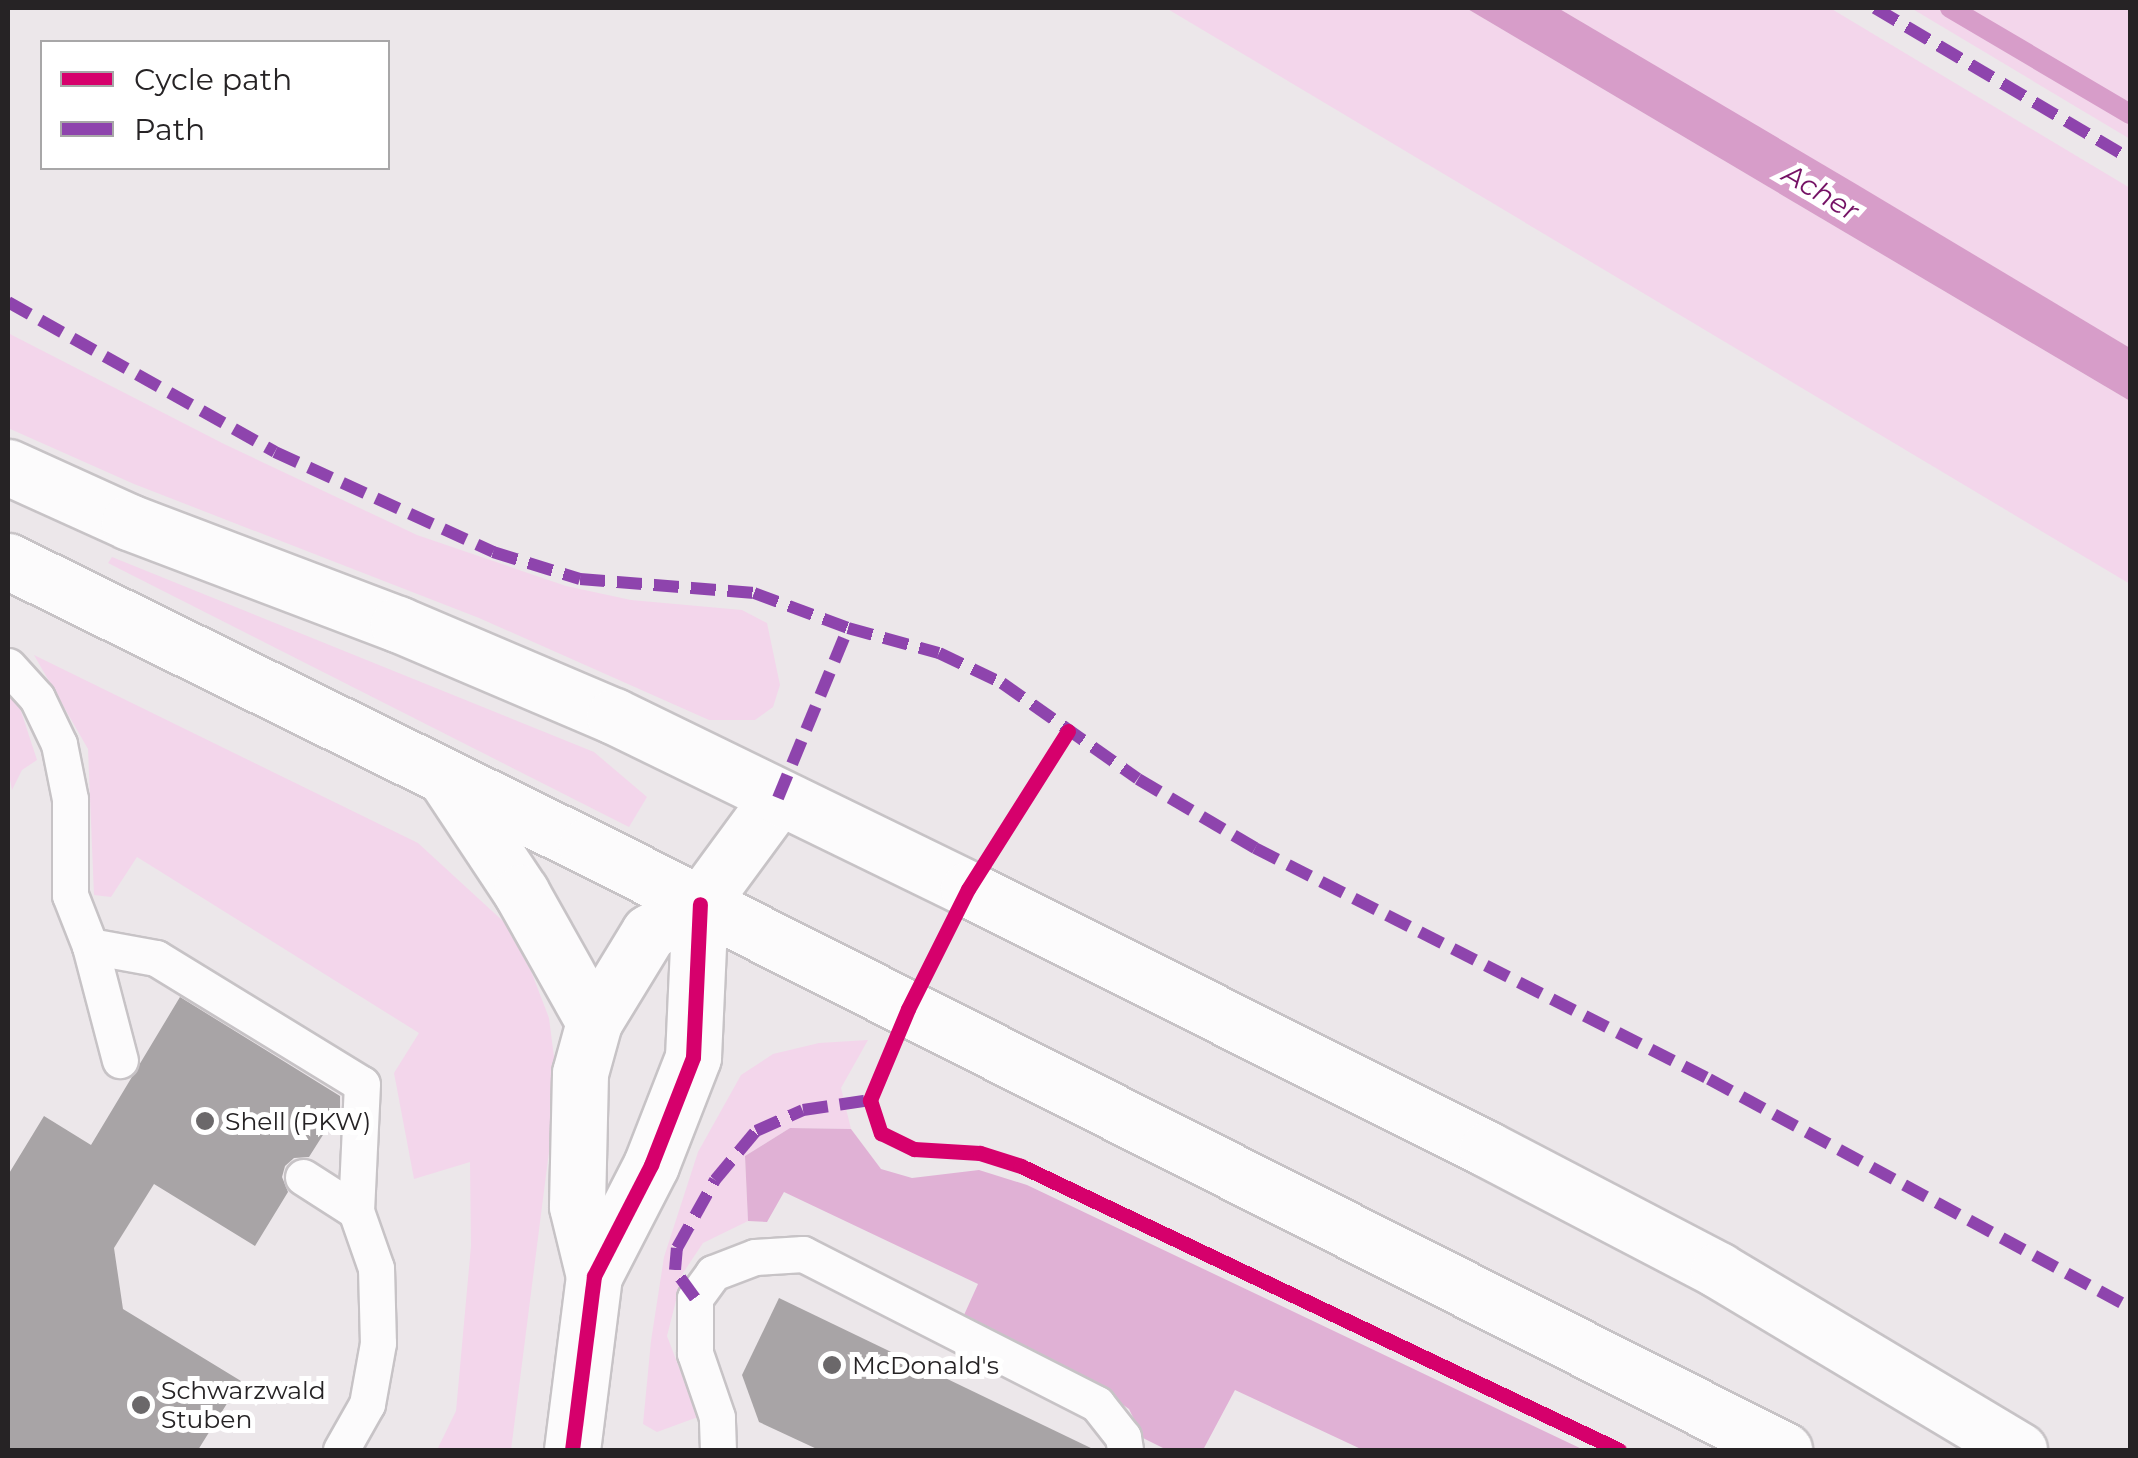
<!DOCTYPE html>
<html>
<head>
<meta charset="utf-8">
<style>
	body { margin:0 }
	#map { position:relative; width:2138px; height:1458px; overflow:hidden; background:#ece7ea; font-family:Montserrat,sans-serif }
	div>[style] { position:absolute }
	.green>* { inset:0; background:#f3d6eb }
	.forest>* { inset:0; background:#e0b1d5 }
	.water>* { inset:0; background:#d79dc9 }
	.stream>* { height:20px; margin:-10px; padding:0 10px; transform-origin:10px; border-radius:10px; background:#d79dc9 }
	.building>* { inset:0; background:#a8a4a6 }
	.roads { filter:drop-shadow(2px 0 #c7c3c6) drop-shadow(-2px 0 #c7c3c6) drop-shadow(0 2px #c7c3c6) drop-shadow(0 -2px #c7c3c6) }
	.lane>* { height:35px; margin:-17.5px; padding:0 17.5px; transform-origin:17.5px; border-radius:17.5px; background:#fcfbfc }
	.secondary>* { height:55px; margin:-27.5px; padding:0 27.5px; transform-origin:27.5px; border-radius:27.5px; background:#fcfbfc }
	.primary>* { height:55px; margin:-27.5px; padding:0 27.5px; transform-origin:27.5px; border-radius:27.5px; background:#fcfbfc }
	.quiet>* { height:12px; margin-top:-6px; transform-origin:0; background:repeating-linear-gradient(90deg,#8e44ad 0 25px,transparent 0 37px) }
	.cycleway>* { height:15px; margin:-7.5px; padding:0 7.5px; transform-origin:7.5px; border-radius:7.5px; background:#d6006c }
	.dots>* { width:28px; height:28px; translate:-50% -50%; box-sizing:border-box; border:5px solid #fff; border-radius:50% }
	span { translate:-50% -50%; white-space:nowrap; text-align:center; line-height:1.15; -webkit-text-stroke:10px #fff; paint-order:stroke }
	.poi-label { font-size:25px; color:#262325 }
	.left { translate:0 -50%; text-align:left }
	.water-label { font-size:28px; color:#751265; font-style:italic }
	.frame { position:absolute; inset:0; border:10px solid #262325; pointer-events:none }
	.legend { position:absolute; left:40px; top:40px; width:350px; height:130px; box-sizing:border-box; background:#fff; border:2px solid #a8a7a8; margin:0; padding:12px 18px; list-style:none; font-size:30px; color:#262325 }
	.legend li { display:flex; align-items:center; gap:20px; height:50px }
	.legend b { width:50px; border:2px solid #a8a7a8 }
</style>
</head>
<body>
<div id="map">
	<div class="green">
		<i style="clip-path:polygon(1166px 8px,1466px 8px,2130px 401px,2130px 584px)"></i>
		<i style="clip-path:polygon(1558px 8px,1830px 8px,2130px 188px,2130px 348px)"></i>
		<i style="clip-path:polygon(1911px 8px,2130px 8px,2130px 139px)"></i>
		<i style="clip-path:polygon(8px 333px,224px 444px,417px 535px,566px 586px,631px 600px,742px 610px,767px 623px,780px 685px,773px 707px,755px 720px,709px 720px,479px 618px,134px 484px,8px 428px)"></i>
		<i style="clip-path:polygon(112px 557px,594px 752px,647px 797px,629px 827px,108px 563px)"></i>
		<i style="clip-path:polygon(34px 655px,418px 843px,504px 922px,531px 971px,549px 1018px,555px 1065px,552px 1128px,511px 1450px,437px 1450px,456px 1411px,471px 1246px,470px 1162px,414px 1179px,394px 1073px,419px 1033px,137px 857px,111px 897px,94px 895px,88px 749px)"></i>
		<i style="clip-path:polygon(8px 694px,20px 708px,37px 760px,22px 770px,12px 790px,8px 770px)"></i>
		<i style="clip-path:polygon(868px 1040px,841px 1088px,851px 1129px,790px 1128px,745px 1156px,748px 1221px,703px 1243px,683px 1273px,667px 1336px,698px 1417px,657px 1432px,643px 1424px,651px 1341px,664px 1257px,698px 1152px,741px 1075px,773px 1054px,819px 1043px)"></i>
	</div>
	<div class="forest">
		<i style="clip-path:polygon(790px 1128px,851px 1129px,881px 1169px,912px 1178px,979px 1170px,1027px 1185px,1584px 1450px,1363px 1450px,1235px 1390px,1203px 1450px,1167px 1450px,1143px 1438px,1129px 1409px,1087px 1380px,964px 1315px,978px 1284px,784px 1192px,767px 1222px,748px 1221px,745px 1156px)"></i>
	</div>
	<div class="water">
		<i style="clip-path:polygon(1466px 8px,1558px 8px,1856px 184px,2130px 348px,2130px 401px)"></i>
	</div>
	<div class="stream">
		<i style="left:1950px;top:8px;width:209px;rotate:30.5deg"></i>
	</div>
	<div class="building">
		<i style="clip-path:polygon(180px 997px,340px 1096px,340px 1108px,309px 1157px,294px 1158px,285px 1166px,282px 1177px,288px 1192px,255px 1246px,154px 1184px,114px 1248px,123px 1309px,241px 1381px,198px 1450px,8px 1450px,8px 1175px,44px 1116px,91px 1145px)"></i>
		<i style="clip-path:polygon(779px 1298px,1095px 1450px,819px 1450px,759px 1422px,742px 1375px)"></i>
	</div>
	<div class="roads">
		<div class="lane">
			<i style="left:8px;top:666px;width:43px;rotate:47.8deg"></i>
			<i style="left:37px;top:698px;width:51px;rotate:64.4deg"></i>
			<i style="left:59px;top:744px;width:56px;rotate:78.7deg"></i>
			<i style="left:70px;top:799px;width:96px;rotate:90deg"></i>
			<i style="left:70px;top:895px;width:55px;rotate:68.6deg"></i>
			<i style="left:90px;top:946px;width:118px;rotate:75.3deg"></i>
			<i style="left:90px;top:946px;width:67px;rotate:10.3deg"></i>
			<i style="left:156px;top:958px;width:241px;rotate:31.5deg"></i>
			<i style="left:362px;top:1084px;width:127px;rotate:92.7deg"></i>
			<i style="left:303px;top:1177px;width:63px;rotate:32.7deg"></i>
			<i style="left:356px;top:1211px;width:60px;rotate:70.7deg"></i>
			<i style="left:376px;top:1268px;width:75px;rotate:88.5deg"></i>
			<i style="left:378px;top:1343px;width:62px;rotate:100.2deg"></i>
			<i style="left:367px;top:1404px;width:53px;rotate:119.5deg"></i>
			<i style="left:718px;top:1450px;width:33px;rotate:-92deg"></i>
			<i style="left:717px;top:1417px;width:68px;rotate:-109deg"></i>
			<i style="left:695px;top:1353px;width:55px;rotate:-90deg"></i>
			<i style="left:695px;top:1298px;width:31px;rotate:-54deg"></i>
			<i style="left:713px;top:1273px;width:45px;rotate:-20.9deg"></i>
			<i style="left:755px;top:1257px;width:48px;rotate:-3.6deg"></i>
			<i style="left:803px;top:1254px;width:330px;rotate:27deg"></i>
			<i style="left:1097px;top:1404px;width:42px;rotate:51.8deg"></i>
			<i style="left:1123px;top:1437px;width:13px;rotate:81deg"></i>
		</div>
		<div class="secondary">
			<i style="left:446px;top:779px;width:136px;rotate:56.4deg"></i>
			<i style="left:521px;top:892px;width:149px;rotate:60.7deg"></i>
			<i style="left:594px;top:1276px;width:72px;rotate:-103.7deg"></i>
			<i style="left:577px;top:1206px;width:133px;rotate:-88.7deg"></i>
			<i style="left:580px;top:1073px;width:53px;rotate:-74.6deg"></i>
			<i style="left:594px;top:1022px;width:105px;rotate:-58.6deg"></i>
			<i style="left:649px;top:932px;width:58px;rotate:-28.8deg"></i>
			<i style="left:700px;top:904px;width:132px;rotate:-53.7deg"></i>
			<i style="left:572px;top:1450px;width:175px;rotate:-82.8deg"></i>
			<i style="left:594px;top:1276px;width:125px;rotate:-62.8deg"></i>
			<i style="left:651px;top:1165px;width:116px;rotate:-68.7deg"></i>
			<i style="left:693px;top:1057px;width:153px;rotate:-87.4deg"></i>
		</div>
		<div class="primary">
			<i style="left:8px;top:467px;width:133px;rotate:24.4deg"></i>
			<i style="left:129px;top:522px;width:288px;rotate:20.8deg"></i>
			<i style="left:398px;top:624px;width:235px;rotate:23.1deg"></i>
			<i style="left:614px;top:716px;width:394px;rotate:26deg"></i>
			<i style="left:968px;top:889px;width:580px;rotate:26.61deg"></i>
			<i style="left:1487px;top:1149px;width:261px;rotate:27.6deg"></i>
			<i style="left:1718px;top:1270px;width:351px;rotate:30.9deg"></i>
			<i style="left:8px;top:561px;width:644px;rotate:26.25deg"></i>
			<i style="left:586px;top:846px;width:1342px;rotate:26.76deg"></i>
		</div>
	</div>
	<div class="quiet">
		<i style="left:1875px;top:8px;width:296px;rotate:30.6deg"></i>
		<i style="left:8px;top:302px;width:306px;rotate:29.3deg"></i>
		<i style="left:275px;top:452px;width:240px;rotate:24.6deg"></i>
		<i style="left:493px;top:552px;width:91px;rotate:17.2deg"></i>
		<i style="left:580px;top:579px;width:175px;rotate:4.6deg"></i>
		<i style="left:754px;top:593px;width:100px;rotate:20.4deg"></i>
		<i style="left:848px;top:628px;width:94px;rotate:15.4deg"></i>
		<i style="left:939px;top:653px;width:70px;rotate:25.5deg"></i>
		<i style="left:1002px;top:683px;width:166px;rotate:35.2deg"></i>
		<i style="left:1138px;top:779px;width:136px;rotate:30.5deg"></i>
		<i style="left:1255px;top:848px;width:509px;rotate:26.97deg"></i>
		<i style="left:1709px;top:1079px;width:479px;rotate:28.5deg"></i>
		<i style="left:778px;top:798px;width:184px;rotate:-67.6deg"></i>
		<i style="left:695px;top:1298px;width:34px;rotate:-126deg"></i>
		<i style="left:675px;top:1270px;width:22px;rotate:-85deg"></i>
		<i style="left:677px;top:1248px;width:78px;rotate:-60.8deg"></i>
		<i style="left:715px;top:1180px;width:64px;rotate:-50.1deg"></i>
		<i style="left:756px;top:1131px;width:51px;rotate:-24.1deg"></i>
		<i style="left:803px;top:1110px;width:68px;rotate:-8.5deg"></i>
	</div>
	<div class="cycleway">
		<i style="left:1068px;top:731px;width:187px;rotate:122.3deg"></i>
		<i style="left:968px;top:889px;width:134px;rotate:116.6deg"></i>
		<i style="left:908px;top:1009px;width:99px;rotate:112.7deg"></i>
		<i style="left:870px;top:1100px;width:35px;rotate:72deg"></i>
		<i style="left:881px;top:1133px;width:37px;rotate:26deg"></i>
		<i style="left:914px;top:1149px;width:66px;rotate:3.5deg"></i>
		<i style="left:980px;top:1153px;width:43px;rotate:17.6deg"></i>
		<i style="left:1021px;top:1166px;width:662px;rotate:25.4deg"></i>
		<i style="left:572px;top:1450px;width:175px;rotate:-82.8deg"></i>
		<i style="left:594px;top:1276px;width:125px;rotate:-62.8deg"></i>
		<i style="left:651px;top:1165px;width:116px;rotate:-68.7deg"></i>
		<i style="left:693px;top:1057px;width:153px;rotate:-87.4deg"></i>
	</div>
	<div class="dots">
		<i style="left:205px;top:1121px;background:#6b686a"></i>
		<i style="left:832px;top:1365px;background:#6b686a"></i>
		<i style="left:141px;top:1405px;background:#6b686a"></i>
	</div>
	<div class="poi-label">
		<span class="left" style="left:225px;top:1121px">Shell (PKW)</span>
		<span class="left" style="left:852px;top:1365px">McDonald's</span>
		<span class="left" style="left:161px;top:1405px">Schwarzwald<br>Stuben</span>
	</div>
	<div class="water-label">
		<span style="left:1821px;top:192px;rotate:31deg">Acher</span>
	</div>
	<div class="frame"></div>
	<ul class="legend">
	<li><b style="height:12px;background:#d6006c"></b>Cycle path</li>
	<li><b style="height:12px;background:#8e44ad"></b>Path</li>
	</ul>
</div>
</body>
</html>
